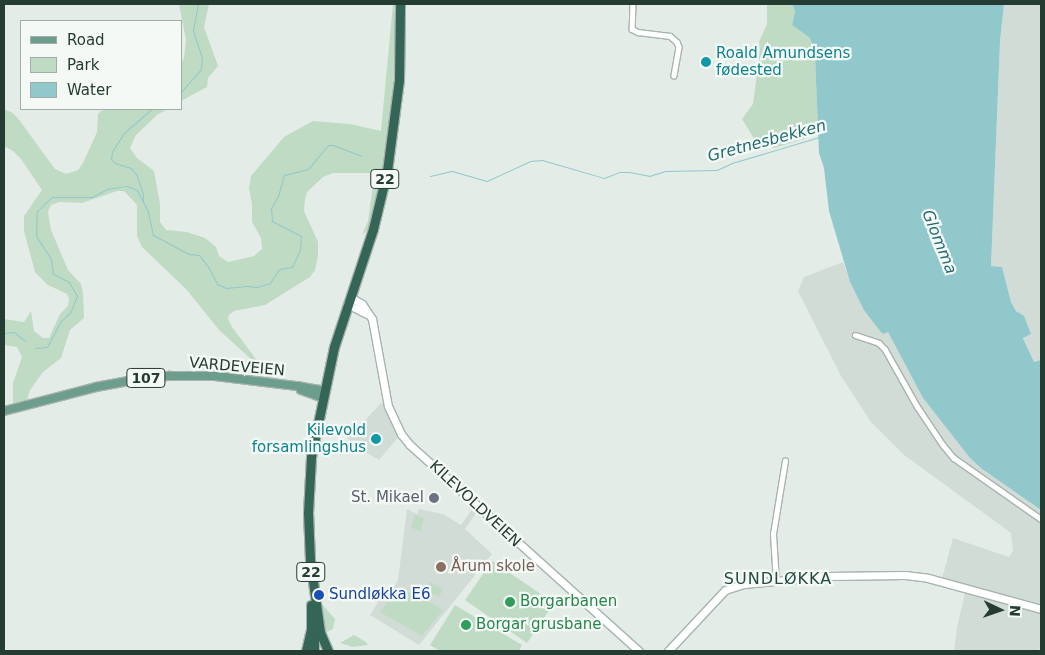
<!DOCTYPE html>
<html>
<head>
<meta charset="utf-8">
<style>
	body { margin:0 }
	#map { position:relative; width:1045px; height:655px; overflow:hidden; background:#e4ece8; font-family:"DejaVu Sans",sans-serif }
	div>[style] { position:absolute }
	.built>* { inset:0; background:#d2dcd6 }
	.green>* { inset:0; background:#bfdbc4 }
	.water>* { inset:0; background:#91c8cb }
	.stream>* { height:1px; margin:-0.5px; padding:0 0.5px; transform-origin:0.5px; border-radius:0.5px; background:#91c8cb }
	.roads { filter:drop-shadow(1px 0 #a7b4ae) drop-shadow(-1px 0 #a7b4ae) drop-shadow(0 1px #a7b4ae) drop-shadow(0 -1px #a7b4ae) }
	.street>* { height:4.5px; margin:-2.25px; padding:0 2.25px; transform-origin:2.25px; border-radius:2.25px; background:#fff }
	.secondary>* { height:7px; margin:-3.5px; padding:0 3.5px; transform-origin:3.5px; border-radius:3.5px; background:#fff }
	.primary>* { height:8px; margin:-4px; padding:0 4px; transform-origin:4px; border-radius:4px; background:#6d9d8c }
	.highway>* { height:9px; margin:-4.5px; padding:0 4.5px; transform-origin:4.5px; border-radius:4.5px; background:#346556 }
	.dots>* { width:14px; height:14px; translate:-50% -50%; box-sizing:border-box; border:2px solid #f4f9f6; border-radius:50% }
	span { translate:-50% -50%; white-space:nowrap; text-align:center; line-height:1.15; -webkit-text-stroke:4.5px #f4f9f6; paint-order:stroke }
	.shield-label span { padding:1px 4px; background:#f4f9f6; border:1px solid; border-radius:4px; -webkit-text-stroke-width:0 }
	.shield-label { font-size:14px; color:#253c33; font-weight:700 }
	.culture-label { font-size:15px; color:#0d838f }
	.left { translate:0 -50%; text-align:left }
	.right { translate:-100% -50%; text-align:right }
	.street-label { font-size:15px; color:#253c33 }
	.worship-label { font-size:15px; color:#5b616d }
	.education-label { font-size:15px; color:#785e54 }
	.transit-label { font-size:15px; color:#164399 }
	.leisure-label { font-size:15px; color:#27864d }
	.water-label { font-size:16px; color:#256c72; font-style:italic }
	.neighbourhood-label { font-size:16px; color:#234c3e; letter-spacing:1px }
	.frame { position:absolute; inset:0; border:5px solid #253c33; pointer-events:none }
	.legend { position:absolute; left:20px; top:20px; width:162px; height:90px; box-sizing:border-box; background:#f4f9f6; border:1px solid #a1ada8; margin:0; padding:6px 9px; list-style:none; font-size:15px; color:#253c33 }
	.legend li { display:flex; align-items:center; gap:10px; height:25px }
	.legend b { width:25px; border:1px solid #a1ada8 }
	.north { position:absolute; left:975px; top:585px; width:50px; height:50px; -webkit-text-stroke:4px #f4f9f6; paint-order:stroke; rotate:93deg; font-size:14px; font-weight:700; line-height:20px; text-align:center; color:#253c33 }
	.north::after { content:''; display:block; margin:auto; width:18px; height:22px; background:#253c33; clip-path:polygon(50% 0,100% 100%,50% 72%,0 100%) }
</style>
</head>
<body>
<div id="map">
	<div class="built">
		<i style="clip-path:polygon(1004px 4px,1041px 4px,1041px 360px,1034px 362px,1023px 337px,1031px 334px,1011px 302px,1002px 267px,991px 266px,1000px 41px)"></i>
		<i style="clip-path:polygon(843px 262px,850px 282px,880px 331px,888px 332px,923px 398px,970px 458px,982px 469px,1041px 510px,1041px 643px,1039px 651px,954px 651px,957px 627px,966px 589px,941px 582px,953px 538px,1009px 557px,1013px 551px,1011px 533px,904px 455px,871px 422px,841px 376px,798px 291px,804px 277px)"></i>
		<i style="clip-path:polygon(381px 403px,388px 406px,401px 434px,379px 460px,351px 443px,348px 439px)"></i>
		<i style="clip-path:polygon(475px 505px,479px 509px,465px 529px,492px 554px,419px 645px,370px 615px,382px 596px,387px 590px,395px 586px,398px 580px,407px 509px,417px 514px,419px 509px,443px 514px,461px 525px)"></i>
	</div>
	<div class="green">
		<i style="clip-path:polygon(179px 4px,209px 4px,204px 27px,218px 66px,208px 78px,207px 87px,181px 101px,181px 63px,184px 58px,186px 40px)"></i>
		<i style="clip-path:polygon(393px 4px,396px 4px,397px 18px,392px 109px,383px 170px,369px 229px,362px 235px,368px 221px,374px 178px,371px 173px,333px 173px,323px 177px,307px 192px,305px 199px,304px 211px,318px 242px,318px 256px,315px 270px,310px 277px,265px 305px,234px 311px,229px 315px,228px 319px,232px 327px,262px 367px,270px 376px,282px 381px,249px 374px,253px 365px,252px 360px,219px 330px,187px 290px,142px 247px,137px 236px,137px 205px,124px 191px,117px 191px,82px 203px,59px 202px,51px 205px,48px 212px,51px 230px,68px 270px,81px 284px,83px 292px,84px 318px,70px 330px,61px 358px,43px 372px,30px 390px,27px 400px,13px 403px,13px 383px,22px 357px,17px 347px,4px 345px,4px 319px,24px 322px,31px 311px,34px 331px,43px 338px,49px 338px,60px 314px,68px 306px,69px 299px,67px 294px,48px 285px,35px 272px,24px 231px,24px 216px,42px 190px,21px 159px,13px 151px,4px 146px,4px 109px,13px 113px,20px 121px,55px 169px,66px 174px,78px 170px,83px 163px,97px 132px,98px 114px,101px 111px,109px 109px,168px 109px,157px 115px,136px 135px,130px 148px,137px 158px,154px 171px,160px 204px,160px 222px,166px 230px,187px 232px,205px 238px,216px 247px,219px 256px,228px 262px,254px 256px,262px 249px,261px 238px,252px 222px,252px 205px,249px 188px,251px 176px,284px 137px,313px 121px,350px 124px,381px 131px)"></i>
		<i style="clip-path:polygon(767px 4px,792px 4px,795px 11px,792px 25px,810px 38px,815px 56px,818px 127px,804px 139px,774px 148px,756px 142px,742px 119px,753px 104px,760px 50px,759px 42px,767px 24px)"></i>
		<i style="clip-path:polygon(415px 515px,424px 518px,420px 532px,411px 527px)"></i>
		<i style="clip-path:polygon(492px 561px,554px 603px,527px 643px,465px 600px)"></i>
		<i style="clip-path:polygon(429px 582px,443px 589px,439px 597px,425px 590px)"></i>
		<i style="clip-path:polygon(397px 590px,414px 593px,443px 610px,422px 636px,380px 612px)"></i>
		<i style="clip-path:polygon(318px 600px,335px 619px,333px 629px,325px 633px)"></i>
		<i style="clip-path:polygon(455px 605px,522px 645px,519px 651px,440px 651px,430px 645px)"></i>
		<i style="clip-path:polygon(354px 635px,366px 642px,368px 645px,353px 647px,340px 643px)"></i>
	</div>
	<div class="water">
		<i style="clip-path:polygon(792px 4px,1004px 4px,1000px 41px,991px 266px,1002px 267px,1011px 302px,1016px 311px,1024px 316px,1031px 334px,1023px 338px,1034px 362px,1041px 360px,1041px 510px,982px 469px,970px 458px,923px 398px,888px 332px,883px 334px,880px 331px,864px 310px,850px 282px,829px 211px,824px 168px,819px 153px,815px 56px,810px 38px,792px 25px,795px 11px)"></i>
	</div>
	<div class="stream">
		<i style="left:181px;top:92px;width:30px;rotate:-49deg"></i>
		<i style="left:201px;top:69px;width:11px;rotate:-85deg"></i>
		<i style="left:202px;top:58px;width:29px;rotate:-108deg"></i>
		<i style="left:193px;top:30px;width:26px;rotate:-79deg"></i>
		<i style="left:430px;top:176px;width:23px;rotate:-13deg"></i>
		<i style="left:452px;top:171px;width:36px;rotate:16deg"></i>
		<i style="left:487px;top:181px;width:47px;rotate:-24.9deg"></i>
		<i style="left:530px;top:161px;width:12px;rotate:-5deg"></i>
		<i style="left:542px;top:160px;width:65px;rotate:16.2deg"></i>
		<i style="left:604px;top:178px;width:17px;rotate:-21deg"></i>
		<i style="left:620px;top:172px;width:9px"></i>
		<i style="left:629px;top:172px;width:20px;rotate:11deg"></i>
		<i style="left:649px;top:176px;width:17px;rotate:-17deg"></i>
		<i style="left:665px;top:171px;width:52px;rotate:-1.1deg"></i>
		<i style="left:717px;top:170px;width:17px;rotate:-25deg"></i>
		<i style="left:732px;top:163px;width:91px;rotate:-16.6deg"></i>
		<i style="left:143px;top:200px;width:6px;rotate:-90deg"></i>
		<i style="left:143px;top:194px;width:21px;rotate:-109deg"></i>
		<i style="left:136px;top:174px;width:8px;rotate:-130deg"></i>
		<i style="left:131px;top:168px;width:17px;rotate:-163deg"></i>
		<i style="left:115px;top:163px;width:6px;rotate:-135deg"></i>
		<i style="left:111px;top:159px;width:7px;rotate:-82deg"></i>
		<i style="left:112px;top:152px;width:22px;rotate:-58deg"></i>
		<i style="left:124px;top:133px;width:37px;rotate:-41deg"></i>
		<i style="left:4px;top:333px;width:10px;rotate:-6deg"></i>
		<i style="left:14px;top:332px;width:14px;rotate:39deg"></i>
		<i style="left:35px;top:348px;width:12px;rotate:-5deg"></i>
		<i style="left:47px;top:347px;width:30px;rotate:-62deg"></i>
		<i style="left:61px;top:321px;width:12px;rotate:-42deg"></i>
		<i style="left:70px;top:313px;width:18px;rotate:-68deg"></i>
		<i style="left:77px;top:296px;width:16px;rotate:-120deg"></i>
		<i style="left:69px;top:282px;width:18px;rotate:-153deg"></i>
		<i style="left:53px;top:274px;width:15px;rotate:-98deg"></i>
		<i style="left:51px;top:259px;width:27px;rotate:-123deg"></i>
		<i style="left:36px;top:236px;width:25px;rotate:-88deg"></i>
		<i style="left:37px;top:211px;width:21px;rotate:-43deg"></i>
		<i style="left:52px;top:197px;width:40px"></i>
		<i style="left:92px;top:197px;width:17px;rotate:-28deg"></i>
		<i style="left:107px;top:189px;width:20px;rotate:-9deg"></i>
		<i style="left:127px;top:186px;width:11px;rotate:22deg"></i>
		<i style="left:137px;top:190px;width:25px;rotate:63deg"></i>
		<i style="left:148px;top:212px;width:24px;rotate:78deg"></i>
		<i style="left:153px;top:235px;width:40px;rotate:28deg"></i>
		<i style="left:188px;top:254px;width:11px;rotate:5deg"></i>
		<i style="left:199px;top:255px;width:16px;rotate:52deg"></i>
		<i style="left:209px;top:268px;width:18px;rotate:63deg"></i>
		<i style="left:217px;top:284px;width:10px;rotate:24deg"></i>
		<i style="left:226px;top:288px;width:20px;rotate:-6deg"></i>
		<i style="left:246px;top:286px;width:11px;rotate:5deg"></i>
		<i style="left:257px;top:287px;width:14px;rotate:-17deg"></i>
		<i style="left:270px;top:283px;width:17px;rotate:-57deg"></i>
		<i style="left:279px;top:269px;width:13px;rotate:-9deg"></i>
		<i style="left:292px;top:267px;width:19px;rotate:-65deg"></i>
		<i style="left:300px;top:250px;width:14px;rotate:-86deg"></i>
		<i style="left:301px;top:236px;width:33px;rotate:-153deg"></i>
		<i style="left:272px;top:221px;width:13px;rotate:-94deg"></i>
		<i style="left:271px;top:208px;width:14px;rotate:-60deg"></i>
		<i style="left:278px;top:196px;width:22px;rotate:-74deg"></i>
		<i style="left:284px;top:175px;width:25px;rotate:-14deg"></i>
		<i style="left:308px;top:169px;width:31px;rotate:-50deg"></i>
		<i style="left:328px;top:145px;width:5px"></i>
		<i style="left:333px;top:145px;width:30px;rotate:21deg"></i>
	</div>
	<div class="roads">
		<div class="street">
			<i style="left:633px;top:4px;width:25px;rotate:92deg"></i>
			<i style="left:632px;top:29px;width:7px;rotate:27deg"></i>
			<i style="left:638px;top:32px;width:32px;rotate:7deg"></i>
			<i style="left:670px;top:36px;width:9px;rotate:41deg"></i>
			<i style="left:677px;top:42px;width:5px;rotate:68deg"></i>
			<i style="left:679px;top:47px;width:29px;rotate:100deg"></i>
			<i style="left:855px;top:335px;width:25px;rotate:18deg"></i>
			<i style="left:879px;top:343px;width:8px;rotate:45deg"></i>
			<i style="left:885px;top:349px;width:65px;rotate:60.7deg"></i>
			<i style="left:917px;top:406px;width:47px;rotate:56.3deg"></i>
			<i style="left:943px;top:445px;width:17px;rotate:50deg"></i>
			<i style="left:954px;top:458px;width:106px;rotate:35deg"></i>
			<i style="left:776px;top:582px;width:48px;rotate:-93.6deg"></i>
			<i style="left:773px;top:534px;width:74px;rotate:-80.7deg"></i>
		</div>
		<div class="secondary">
			<i style="left:350px;top:297px;width:14px;rotate:30deg"></i>
			<i style="left:362px;top:304px;width:18px;rotate:56deg"></i>
			<i style="left:372px;top:319px;width:88px;rotate:79.6deg"></i>
			<i style="left:388px;top:406px;width:31px;rotate:65deg"></i>
			<i style="left:401px;top:434px;width:14px;rotate:51deg"></i>
			<i style="left:410px;top:445px;width:308px;rotate:42deg"></i>
			<i style="left:347px;top:304px;width:22px;rotate:27deg"></i>
			<i style="left:668px;top:651px;width:83px;rotate:-46.9deg"></i>
			<i style="left:725px;top:590px;width:20px;rotate:-18deg"></i>
			<i style="left:744px;top:584px;width:84px;rotate:-5.4deg"></i>
			<i style="left:828px;top:576px;width:77px;rotate:-0.7deg"></i>
			<i style="left:905px;top:575px;width:23px;rotate:7deg"></i>
			<i style="left:928px;top:578px;width:117px;rotate:15.3deg"></i>
		</div>
		<div class="primary">
			<i style="left:301px;top:390px;width:18px;rotate:19deg"></i>
			<i style="left:318px;top:396px;width:5px;rotate:-22deg"></i>
			<i style="left:4px;top:411px;width:95px;rotate:-14.6deg"></i>
			<i style="left:96px;top:387px;width:44px;rotate:-10.5deg"></i>
			<i style="left:139px;top:379px;width:31px;rotate:-6deg"></i>
			<i style="left:170px;top:376px;width:45px"></i>
			<i style="left:215px;top:376px;width:83px;rotate:7deg"></i>
			<i style="left:297px;top:386px;width:22px;rotate:10deg"></i>
			<i style="left:319px;top:390px;width:6px;rotate:45deg"></i>
		</div>
		<div class="highway">
			<i style="left:314px;top:625px;width:26px;rotate:90deg"></i>
			<i style="left:306px;top:651px;width:23px;rotate:-77deg"></i>
			<i style="left:311px;top:629px;width:24px;rotate:-90deg"></i>
			<i style="left:328px;top:651px;width:21px;rotate:-113deg"></i>
			<i style="left:320px;top:632px;width:73px;rotate:-97.9deg"></i>
			<i style="left:310px;top:560px;width:47px;rotate:-92.4deg"></i>
			<i style="left:308px;top:513px;width:56px;rotate:-86.9deg"></i>
			<i style="left:311px;top:457px;width:112px;rotate:-78.2deg"></i>
			<i style="left:334px;top:347px;width:124px;rotate:-71.7deg"></i>
			<i style="left:373px;top:229px;width:60px;rotate:-76.4deg"></i>
			<i style="left:387px;top:171px;width:92px;rotate:-82.5deg"></i>
			<i style="left:399px;top:80px;width:76px;rotate:-89.2deg"></i>
		</div>
	</div>
	<div class="dots">
		<i style="left:706px;top:62px;background:#0f9aa8"></i>
		<i style="left:376px;top:439px;background:#0f9aa8"></i>
		<i style="left:434px;top:498px;background:#6b7280"></i>
		<i style="left:441px;top:567px;background:#8d6e63"></i>
		<i style="left:319px;top:595px;background:#1a4fb4"></i>
		<i style="left:510px;top:602px;background:#2e9e5b"></i>
		<i style="left:466px;top:625px;background:#2e9e5b"></i>
	</div>
	<div class="shield-label">
		<span style="left:385px;top:179px">22</span>
		<span style="left:146px;top:378px">107</span>
		<span style="left:311px;top:572px">22</span>
	</div>
	<div class="culture-label">
		<span class="left" style="left:716px;top:62px">Roald Amundsens<br>fødested</span>
		<span class="right" style="left:366px;top:439px">Kilevold<br>forsamlingshus</span>
	</div>
	<div class="street-label">
		<span style="left:237px;top:367px;rotate:5deg">VARDEVEIEN</span>
		<span style="left:475px;top:504px;rotate:43deg">KILEVOLDVEIEN</span>
	</div>
	<div class="worship-label">
		<span class="right" style="left:424px;top:498px">St. Mikael</span>
	</div>
	<div class="education-label">
		<span class="left" style="left:451px;top:567px">Årum skole</span>
	</div>
	<div class="transit-label">
		<span class="left" style="left:329px;top:595px">Sundløkka E6</span>
	</div>
	<div class="leisure-label">
		<span class="left" style="left:520px;top:602px">Borgarbanen</span>
		<span class="left" style="left:476px;top:625px">Borgar grusbane</span>
	</div>
	<div class="water-label">
		<span style="left:767px;top:141px;rotate:-15deg">Gretnesbekken</span>
		<span style="left:939px;top:242px;rotate:68deg">Glomma</span>
	</div>
	<div class="neighbourhood-label">
		<span style="left:778px;top:579px">SUNDLØKKA</span>
	</div>
	<div class="frame"></div>
	<ul class="legend">
	<li><b style="height:6px;background:#6d9d8c"></b>Road</li>
	<li><b style="height:14px;background:#bfdbc4"></b>Park</li>
	<li><b style="height:14px;background:#91c8cb"></b>Water</li>
	</ul>
	<div class="north">N</div>
</div>
</body>
</html>
